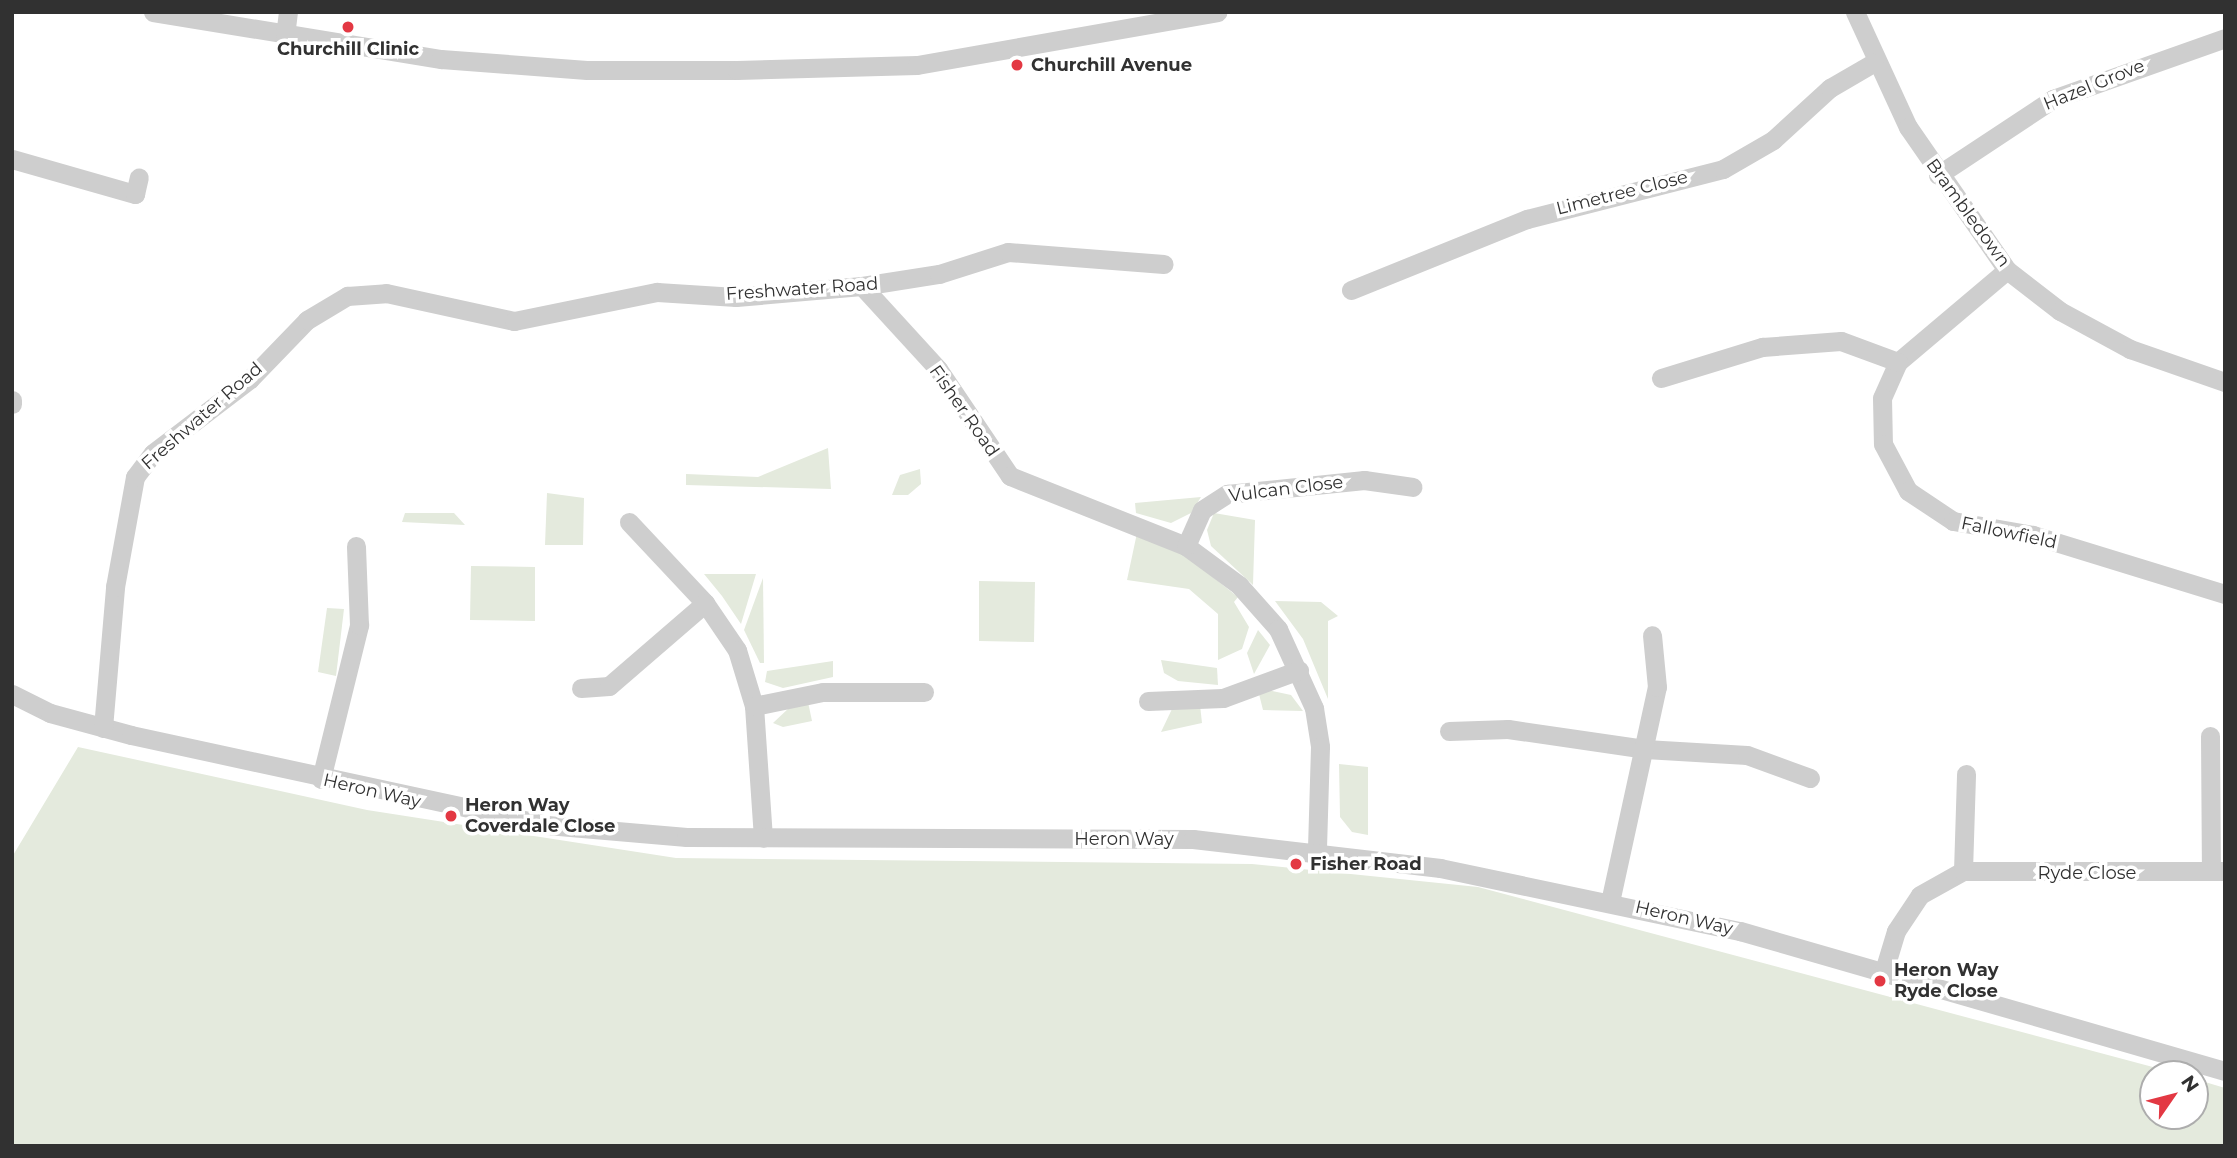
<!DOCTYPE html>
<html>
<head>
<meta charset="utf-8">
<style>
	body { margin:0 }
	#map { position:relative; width:2237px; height:1158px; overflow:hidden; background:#fff; font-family:Montserrat,sans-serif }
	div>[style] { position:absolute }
	.green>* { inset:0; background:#e4eadd }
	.minor>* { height:19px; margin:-9.5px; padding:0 9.5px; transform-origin:9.5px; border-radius:9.5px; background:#cecece }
	.dots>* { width:19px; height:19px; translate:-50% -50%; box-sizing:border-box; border:4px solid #fff; border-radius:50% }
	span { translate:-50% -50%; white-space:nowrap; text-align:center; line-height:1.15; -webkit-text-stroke:7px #fff; paint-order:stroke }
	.poi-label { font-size:18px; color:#313131; font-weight:700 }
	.left { translate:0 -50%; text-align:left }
	.street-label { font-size:18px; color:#313131 }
	.frame { position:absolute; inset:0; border:14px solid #313131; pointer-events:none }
	.north { position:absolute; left:2139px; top:1060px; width:70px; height:70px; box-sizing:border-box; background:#fff; border:2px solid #adadad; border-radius:50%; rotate:55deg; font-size:19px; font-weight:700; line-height:28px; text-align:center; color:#313131 }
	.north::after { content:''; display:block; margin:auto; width:24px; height:32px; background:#e33843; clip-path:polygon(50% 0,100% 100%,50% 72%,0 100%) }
</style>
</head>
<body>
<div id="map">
	<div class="green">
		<i style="clip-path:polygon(828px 448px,831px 489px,686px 485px,686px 474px,758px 477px)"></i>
		<i style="clip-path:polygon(920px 469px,921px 484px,908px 495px,892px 495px,900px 475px)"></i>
		<i style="clip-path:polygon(547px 493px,584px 498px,583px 545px,545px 545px)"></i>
		<i style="clip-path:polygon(1201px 497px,1191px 513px,1171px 523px,1136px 513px,1135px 503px)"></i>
		<i style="clip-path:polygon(405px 513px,454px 513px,465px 525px,402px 522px)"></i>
		<i style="clip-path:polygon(1214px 513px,1255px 520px,1253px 585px,1211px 546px,1207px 530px)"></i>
		<i style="clip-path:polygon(1137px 533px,1181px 552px,1238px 597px,1234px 602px,1249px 627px,1242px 649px,1218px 660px,1218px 614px,1189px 589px,1127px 580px)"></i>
		<i style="clip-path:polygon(471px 566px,535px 567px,535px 621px,470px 620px)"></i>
		<i style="clip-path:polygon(704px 574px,756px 574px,741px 624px,722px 596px)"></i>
		<i style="clip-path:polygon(763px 578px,764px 663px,760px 663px,744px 630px)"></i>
		<i style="clip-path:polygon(979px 581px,1035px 582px,1034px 642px,979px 641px)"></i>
		<i style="clip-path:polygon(1275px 601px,1321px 602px,1338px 616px,1328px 621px,1328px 699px,1303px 639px)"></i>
		<i style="clip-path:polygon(327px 608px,344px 609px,336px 676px,318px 672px)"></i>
		<i style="clip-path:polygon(1258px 630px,1270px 645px,1254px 674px,1247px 653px)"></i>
		<i style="clip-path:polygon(1161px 660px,1217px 668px,1218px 685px,1178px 681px,1164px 673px)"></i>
		<i style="clip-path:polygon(833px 661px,833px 677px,783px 688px,765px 682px,767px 671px)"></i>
		<i style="clip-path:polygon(1268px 690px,1291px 695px,1303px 711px,1263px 710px,1259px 694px)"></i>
		<i style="clip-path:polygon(808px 702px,812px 721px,783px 727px,773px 723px,790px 707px)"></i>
		<i style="clip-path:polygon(1200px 705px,1202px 723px,1161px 732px,1172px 709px)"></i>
		<i style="clip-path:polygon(78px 747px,367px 810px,676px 858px,1252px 864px,1478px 887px,2179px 1074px,2153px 1074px,2153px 1116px,2195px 1116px,2195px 1079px,2225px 1088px,2225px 1146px,12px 1146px,12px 857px)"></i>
		<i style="clip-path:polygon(1339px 764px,1368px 767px,1368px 835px,1352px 832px,1340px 817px)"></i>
	</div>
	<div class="minor">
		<i style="left:153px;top:12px;width:292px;rotate:9.3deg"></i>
		<i style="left:441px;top:59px;width:146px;rotate:4.3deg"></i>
		<i style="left:587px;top:70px;width:150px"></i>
		<i style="left:737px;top:70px;width:180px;rotate:-1.6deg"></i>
		<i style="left:917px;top:65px;width:305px;rotate:-10deg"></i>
		<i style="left:1855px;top:12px;width:127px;rotate:65.3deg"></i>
		<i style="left:1908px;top:127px;width:174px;rotate:55.3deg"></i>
		<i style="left:2007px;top:270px;width:67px;rotate:37.7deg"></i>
		<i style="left:2060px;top:311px;width:80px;rotate:28.5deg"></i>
		<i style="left:2130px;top:349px;width:101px;rotate:19.2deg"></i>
		<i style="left:285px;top:36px;width:24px;rotate:-83deg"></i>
		<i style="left:12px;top:159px;width:128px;rotate:15.9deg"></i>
		<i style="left:135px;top:194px;width:17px;rotate:-77deg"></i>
		<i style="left:1938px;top:175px;width:138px;rotate:-33.5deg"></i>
		<i style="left:2053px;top:99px;width:182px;rotate:-19.5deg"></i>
		<i style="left:2007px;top:270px;width:143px;rotate:139.8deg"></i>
		<i style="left:1898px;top:362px;width:39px;rotate:114deg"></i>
		<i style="left:1882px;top:398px;width:46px;rotate:88.8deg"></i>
		<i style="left:1883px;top:444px;width:53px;rotate:62deg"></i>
		<i style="left:1908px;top:491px;width:54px;rotate:33.7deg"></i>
		<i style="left:1953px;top:521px;width:81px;rotate:9.9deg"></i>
		<i style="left:2033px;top:535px;width:201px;rotate:17.1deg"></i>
		<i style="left:862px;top:286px;width:113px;rotate:47.5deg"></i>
		<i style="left:938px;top:369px;width:129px;rotate:56.1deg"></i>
		<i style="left:1010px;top:476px;width:189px;rotate:21.7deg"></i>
		<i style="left:1186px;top:546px;width:66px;rotate:36.3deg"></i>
		<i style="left:1239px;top:585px;width:59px;rotate:48.4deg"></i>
		<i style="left:1278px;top:629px;width:87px;rotate:65.5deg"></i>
		<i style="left:1314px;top:708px;width:39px;rotate:81deg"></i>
		<i style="left:1320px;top:747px;width:104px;rotate:91.7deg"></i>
		<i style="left:1351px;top:290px;width:190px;rotate:-22deg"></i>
		<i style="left:1527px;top:219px;width:202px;rotate:-14.3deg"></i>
		<i style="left:1723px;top:169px;width:58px;rotate:-30.1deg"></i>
		<i style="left:1773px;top:140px;width:77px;rotate:-42.4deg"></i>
		<i style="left:1830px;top:88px;width:50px;rotate:-30.2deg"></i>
		<i style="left:1661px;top:378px;width:106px;rotate:-17.1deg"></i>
		<i style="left:1762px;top:347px;width:79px;rotate:-4.3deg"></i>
		<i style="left:1841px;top:341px;width:61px;rotate:20.2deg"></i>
		<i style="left:12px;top:400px;width:4px;rotate:90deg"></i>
		<i style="left:629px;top:522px;width:111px;rotate:46.8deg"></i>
		<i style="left:705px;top:603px;width:57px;rotate:55.8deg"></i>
		<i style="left:737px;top:650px;width:59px;rotate:73.1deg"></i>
		<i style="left:754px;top:706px;width:132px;rotate:86.1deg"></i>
		<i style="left:1186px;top:546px;width:39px;rotate:-66deg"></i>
		<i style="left:1202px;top:510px;width:30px;rotate:-33deg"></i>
		<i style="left:1227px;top:494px;width:138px;rotate:-5.8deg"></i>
		<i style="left:1364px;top:480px;width:49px;rotate:8.1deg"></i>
		<i style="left:581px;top:688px;width:28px;rotate:-4deg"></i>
		<i style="left:609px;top:686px;width:127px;rotate:-40.8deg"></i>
		<i style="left:12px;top:694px;width:42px;rotate:26.6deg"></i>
		<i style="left:50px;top:713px;width:84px;rotate:15.2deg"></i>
		<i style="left:131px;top:735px;width:426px;rotate:12.2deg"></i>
		<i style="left:547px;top:825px;width:140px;rotate:4.9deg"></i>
		<i style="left:686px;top:837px;width:507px;rotate:0.23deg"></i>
		<i style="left:1193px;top:839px;width:249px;rotate:6.7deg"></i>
		<i style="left:1440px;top:868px;width:307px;rotate:11.9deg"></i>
		<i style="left:1740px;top:931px;width:505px;rotate:16.1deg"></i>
		<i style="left:1148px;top:701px;width:75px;rotate:-2.3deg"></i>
		<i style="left:1223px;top:698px;width:81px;rotate:-20.2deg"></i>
		<i style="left:754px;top:706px;width:70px;rotate:-11.5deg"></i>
		<i style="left:823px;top:692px;width:101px"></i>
		<i style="left:103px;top:728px;width:142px;rotate:-85.1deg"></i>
		<i style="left:115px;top:587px;width:112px;rotate:-79.7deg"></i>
		<i style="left:135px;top:477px;width:30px;rotate:-53deg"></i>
		<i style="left:153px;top:453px;width:122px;rotate:-37.3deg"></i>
		<i style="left:250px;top:379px;width:82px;rotate:-46deg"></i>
		<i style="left:307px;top:320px;width:47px;rotate:-31deg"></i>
		<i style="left:347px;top:296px;width:39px;rotate:-4deg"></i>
		<i style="left:386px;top:293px;width:131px;rotate:12.3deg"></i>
		<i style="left:514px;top:321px;width:146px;rotate:-11.5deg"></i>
		<i style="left:657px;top:292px;width:79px;rotate:3.6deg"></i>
		<i style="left:736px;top:297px;width:126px;rotate:-5deg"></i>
		<i style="left:862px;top:286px;width:78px;rotate:-8.9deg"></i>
		<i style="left:939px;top:274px;width:72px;rotate:-17.7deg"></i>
		<i style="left:1008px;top:252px;width:156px;rotate:4.4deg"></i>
		<i style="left:1449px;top:731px;width:59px;rotate:-1.9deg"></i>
		<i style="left:1508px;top:729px;width:138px;rotate:8.3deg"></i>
		<i style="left:1645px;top:749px;width:102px;rotate:3.4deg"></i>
		<i style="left:1747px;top:755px;width:67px;rotate:20.1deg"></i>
		<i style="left:2210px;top:736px;width:135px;rotate:89.6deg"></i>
		<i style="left:321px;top:779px;width:159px;rotate:-76.1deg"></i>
		<i style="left:359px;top:625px;width:79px;rotate:-92.2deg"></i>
		<i style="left:1963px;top:871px;width:97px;rotate:-88.2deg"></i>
		<i style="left:1610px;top:902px;width:220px;rotate:-77.7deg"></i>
		<i style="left:1657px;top:687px;width:52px;rotate:-95.5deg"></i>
		<i style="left:1883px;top:974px;width:45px;rotate:-73.2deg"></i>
		<i style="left:1896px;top:931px;width:43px;rotate:-56.3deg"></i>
		<i style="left:1920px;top:895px;width:49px;rotate:-29.2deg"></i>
		<i style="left:1963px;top:871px;width:262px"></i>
	</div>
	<div class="dots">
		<i style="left:348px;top:27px;background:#e33843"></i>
		<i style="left:1017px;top:65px;background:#e33843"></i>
		<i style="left:451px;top:816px;background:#e33843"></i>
		<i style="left:1296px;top:864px;background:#e33843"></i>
		<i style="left:1880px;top:981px;background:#e33843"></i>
	</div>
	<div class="poi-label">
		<span style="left:348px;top:49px">Churchill Clinic</span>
		<span class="left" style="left:1031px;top:65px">Churchill Avenue</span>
		<span class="left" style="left:465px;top:816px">Heron Way<br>Coverdale Close</span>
		<span class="left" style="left:1310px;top:864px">Fisher Road</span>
		<span class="left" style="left:1894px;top:981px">Heron Way<br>Ryde Close</span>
	</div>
	<div class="street-label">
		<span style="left:2094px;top:85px;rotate:-22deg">Hazel Grove</span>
		<span style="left:1622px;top:193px;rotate:-14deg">Limetree Close</span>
		<span style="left:1968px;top:213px;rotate:54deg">Brambledown</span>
		<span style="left:802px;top:289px;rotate:-4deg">Freshwater Road</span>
		<span style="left:964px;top:411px;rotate:55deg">Fisher Road</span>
		<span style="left:202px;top:416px;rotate:-41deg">Freshwater Road</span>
		<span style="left:1286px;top:489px;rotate:-7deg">Vulcan Close</span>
		<span style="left:2009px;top:533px;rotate:12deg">Fallowfield</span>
		<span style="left:372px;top:791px;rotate:13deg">Heron Way</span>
		<span style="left:1124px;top:839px">Heron Way</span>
		<span style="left:2087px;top:873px">Ryde Close</span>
		<span style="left:1684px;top:918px;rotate:13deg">Heron Way</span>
	</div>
	<div class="frame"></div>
	<div class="north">N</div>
</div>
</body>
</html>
